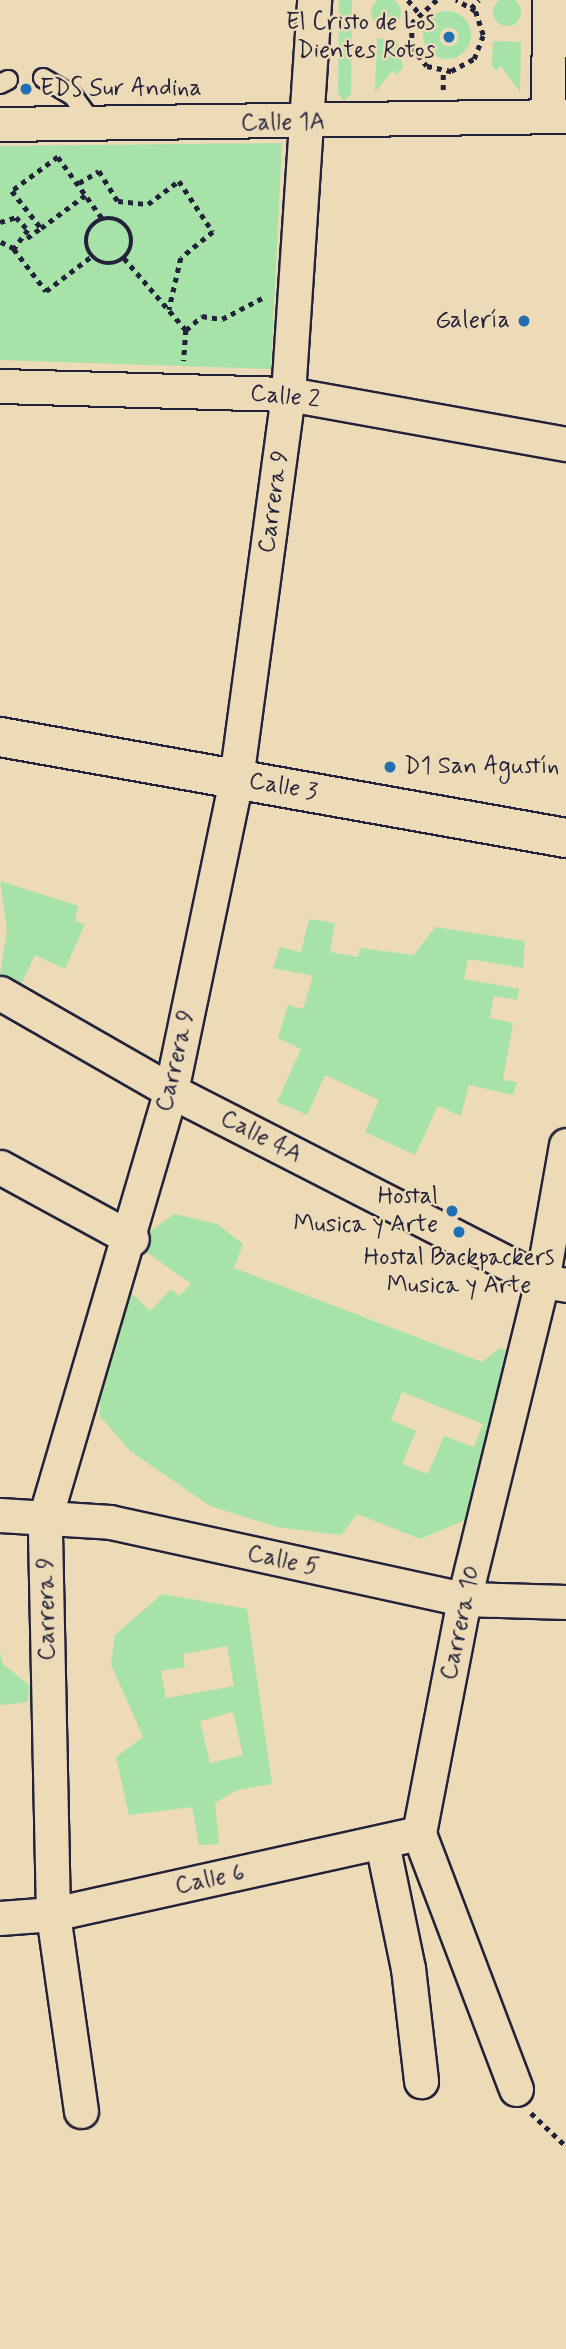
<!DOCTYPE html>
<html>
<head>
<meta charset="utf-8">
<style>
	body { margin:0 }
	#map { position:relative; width:566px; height:2349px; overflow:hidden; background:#eddab7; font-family:Mynerve,sans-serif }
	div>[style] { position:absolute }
	.green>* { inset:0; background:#a7e3a9 }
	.round { border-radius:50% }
	.path>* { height:4.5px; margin-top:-2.25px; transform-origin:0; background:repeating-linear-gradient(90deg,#22223b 0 5px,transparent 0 10px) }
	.path>.ring { margin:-2.25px; padding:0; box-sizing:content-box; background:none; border:4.5px solid #22223b; border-radius:50% }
	.roads { filter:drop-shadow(2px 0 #22223b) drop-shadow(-2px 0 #22223b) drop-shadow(0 2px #22223b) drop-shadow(0 -2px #22223b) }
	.service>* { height:18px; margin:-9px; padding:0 9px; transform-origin:9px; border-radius:9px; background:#eddab7 }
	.minor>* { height:33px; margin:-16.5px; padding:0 16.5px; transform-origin:16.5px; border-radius:16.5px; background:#eddab7 }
	.secondary>* { height:38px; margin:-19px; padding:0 19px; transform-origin:19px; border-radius:19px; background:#eddab7 }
	.dots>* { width:19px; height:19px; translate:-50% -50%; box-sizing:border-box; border:4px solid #eddab7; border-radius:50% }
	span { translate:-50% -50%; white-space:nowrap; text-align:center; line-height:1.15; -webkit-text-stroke:5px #eddab7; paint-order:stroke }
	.poi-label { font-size:24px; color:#22223b }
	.right { translate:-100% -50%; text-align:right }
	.left { translate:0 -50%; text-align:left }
	.street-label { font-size:24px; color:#22223b }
</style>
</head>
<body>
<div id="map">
	<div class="green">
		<i class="round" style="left:493px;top:-2px;width:28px;height:28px"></i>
		<i class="round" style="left:371px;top:-2px;width:30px;height:30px"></i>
		<i style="clip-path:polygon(339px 0,352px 0,351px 94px,344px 101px,338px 94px)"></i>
		<i class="round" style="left:423px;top:11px;width:48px;height:48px"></i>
		<i style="clip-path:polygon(377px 38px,397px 41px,403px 68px,396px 75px,393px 70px,375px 92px)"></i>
		<i style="clip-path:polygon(493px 41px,521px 42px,520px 92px,501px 66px,497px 71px,492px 66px)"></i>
		<i style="clip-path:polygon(282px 143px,271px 369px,0 360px,0 146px)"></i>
		<i style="clip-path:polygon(0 881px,78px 906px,75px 921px,85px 924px,65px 969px,35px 955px,21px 985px,0 974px,7px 930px)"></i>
		<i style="clip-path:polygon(309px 919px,335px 923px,330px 952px,358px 957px,360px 948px,414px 955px,435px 927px,525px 941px,523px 968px,468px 959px,464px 979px,519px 989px,517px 1000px,494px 996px,490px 1018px,513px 1023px,503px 1080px,517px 1082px,513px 1095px,469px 1085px,461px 1116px,438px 1106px,415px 1155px,365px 1132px,379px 1100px,325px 1075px,307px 1115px,277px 1102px,301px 1049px,278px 1038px,288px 1005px,303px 1009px,313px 976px,273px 968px,280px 947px,301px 952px)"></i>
		<i style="clip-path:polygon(evenodd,174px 1214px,217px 1224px,243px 1244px,234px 1268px,482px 1362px,500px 1348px,517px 1354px,470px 1518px,420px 1539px,357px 1514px,341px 1535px,277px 1527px,210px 1506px,130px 1451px,100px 1416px,101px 1377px,124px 1286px,150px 1311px,171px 1289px,179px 1296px,191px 1284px,134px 1243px,174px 1214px,402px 1392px,483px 1424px,474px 1447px,444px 1436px,428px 1474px,402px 1464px,416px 1431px,391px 1420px,402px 1392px)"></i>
		<i style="clip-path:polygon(evenodd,162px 1594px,247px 1609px,272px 1784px,237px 1790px,215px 1803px,219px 1844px,199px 1845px,192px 1807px,129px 1815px,116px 1757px,143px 1737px,111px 1664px,115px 1635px,162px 1594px,227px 1646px,234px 1686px,166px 1698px,161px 1671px,185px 1667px,183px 1654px,227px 1646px,162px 1594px,233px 1712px,243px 1755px,210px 1763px,200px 1721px,233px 1712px)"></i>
		<i style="clip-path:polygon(0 1652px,3px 1664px,29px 1685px,28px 1702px,0 1705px)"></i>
	</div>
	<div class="path">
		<i style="left:408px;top:0;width:16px;rotate:50deg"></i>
		<i style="left:437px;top:0;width:34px;rotate:137deg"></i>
		<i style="left:412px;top:23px;width:24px;rotate:90deg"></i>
		<i style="left:412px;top:47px;width:24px;rotate:52deg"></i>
		<i style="left:427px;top:66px;width:25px;rotate:12deg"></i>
		<i style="left:451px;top:71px;width:26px;rotate:-28deg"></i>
		<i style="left:474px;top:59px;width:26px;rotate:-69deg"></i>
		<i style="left:483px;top:35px;width:25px;rotate:-108deg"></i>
		<i style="left:475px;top:11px;width:22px;rotate:-150deg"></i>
		<i style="left:471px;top:8px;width:11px;rotate:-45deg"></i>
		<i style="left:443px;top:90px;width:19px;rotate:-90deg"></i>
		<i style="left:58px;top:157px;width:57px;rotate:143.5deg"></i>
		<i style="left:12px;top:191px;width:47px;rotate:51.9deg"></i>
		<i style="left:41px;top:228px;width:57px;rotate:-36.5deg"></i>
		<i style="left:58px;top:157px;width:75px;rotate:54.2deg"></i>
		<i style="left:79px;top:183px;width:23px;rotate:-31deg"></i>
		<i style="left:99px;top:171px;width:36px;rotate:58deg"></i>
		<i style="left:118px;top:201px;width:30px;rotate:6deg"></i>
		<i style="left:148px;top:204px;width:39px;rotate:-37deg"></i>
		<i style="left:179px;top:181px;width:61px;rotate:56.3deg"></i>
		<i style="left:213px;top:232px;width:41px;rotate:140.9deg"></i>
		<i style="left:181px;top:258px;width:53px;rotate:103deg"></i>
		<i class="ring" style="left:86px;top:218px;width:41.5px;height:41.5px"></i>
		<i style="left:0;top:222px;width:17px;rotate:-17deg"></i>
		<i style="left:16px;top:217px;width:18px;rotate:47deg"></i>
		<i style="left:28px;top:230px;width:24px;rotate:126deg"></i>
		<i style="left:14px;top:249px;width:16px;rotate:-153deg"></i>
		<i style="left:27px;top:238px;width:17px;rotate:-36deg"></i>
		<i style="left:14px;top:249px;width:53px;rotate:52.7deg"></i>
		<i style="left:46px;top:291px;width:58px;rotate:-37.3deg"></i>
		<i style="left:124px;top:258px;width:95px;rotate:49.3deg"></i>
		<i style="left:186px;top:330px;width:31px;rotate:94deg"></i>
		<i style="left:186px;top:330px;width:21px;rotate:-41deg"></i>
		<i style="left:202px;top:316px;width:20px;rotate:9deg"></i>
		<i style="left:222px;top:319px;width:47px;rotate:-27.6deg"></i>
		<i style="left:531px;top:2113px;width:48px;rotate:43.3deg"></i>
	</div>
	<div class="roads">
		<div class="service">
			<i style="left:43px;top:78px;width:35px;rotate:31deg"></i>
			<i style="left:73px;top:96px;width:34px;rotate:54deg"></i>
			<i style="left:0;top:84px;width:9px;rotate:-27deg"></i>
		</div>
		<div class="minor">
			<i style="left:548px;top:116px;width:116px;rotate:-89.5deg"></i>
			<i style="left:0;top:124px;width:566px;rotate:-0.81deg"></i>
			<i style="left:0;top:386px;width:288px;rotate:1.6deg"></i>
			<i style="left:288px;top:394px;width:282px;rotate:10.2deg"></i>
			<i style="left:0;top:993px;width:197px;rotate:29.8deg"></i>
			<i style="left:171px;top:1091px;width:417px;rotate:27.1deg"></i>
			<i style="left:542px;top:1281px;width:24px;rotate:9deg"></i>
			<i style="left:0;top:1167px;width:150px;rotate:28.6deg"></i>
			<i style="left:0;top:1515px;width:110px;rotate:3.6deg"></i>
			<i style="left:110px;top:1522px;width:362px;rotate:12.3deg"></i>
			<i style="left:464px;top:1599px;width:102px;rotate:1.7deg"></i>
			<i style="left:382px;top:1843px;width:128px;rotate:78.3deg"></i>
			<i style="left:408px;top:1968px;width:114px;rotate:83.4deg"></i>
			<i style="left:0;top:1918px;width:53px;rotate:-4.3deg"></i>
			<i style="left:53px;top:1914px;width:375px;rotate:-12.5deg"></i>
			<i style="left:516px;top:2089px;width:274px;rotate:-110.8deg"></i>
			<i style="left:419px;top:1833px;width:238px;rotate:-79.1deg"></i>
			<i style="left:464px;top:1599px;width:327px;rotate:-76.2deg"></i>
			<i style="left:542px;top:1281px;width:138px;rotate:-80deg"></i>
			<i style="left:81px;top:2111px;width:199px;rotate:-98.1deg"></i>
			<i style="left:53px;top:1914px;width:396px;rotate:-91.2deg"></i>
			<i style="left:45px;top:1518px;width:445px;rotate:-73.6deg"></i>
			<i style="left:171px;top:1091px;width:319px;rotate:-78.2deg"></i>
			<i style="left:236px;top:779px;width:388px;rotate:-82.3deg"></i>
			<i style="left:288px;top:394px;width:395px;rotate:-86.2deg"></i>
		</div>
		<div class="secondary">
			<i style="left:0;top:737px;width:575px;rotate:10.12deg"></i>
		</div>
	</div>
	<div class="dots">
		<i style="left:449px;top:37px;background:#1f6fb2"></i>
		<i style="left:26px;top:89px;background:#1f6fb2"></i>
		<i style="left:524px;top:321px;background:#1f6fb2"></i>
		<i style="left:390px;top:767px;background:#1f6fb2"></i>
		<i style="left:452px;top:1211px;background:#1f6fb2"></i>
		<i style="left:459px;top:1232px;background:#1f6fb2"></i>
	</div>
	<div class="poi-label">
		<span class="right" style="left:435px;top:37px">El Cristo de Los<br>Dientes Rotos</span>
		<span class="left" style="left:40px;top:89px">EDS Sur Andina</span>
		<span class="right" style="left:510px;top:321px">Galería</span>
		<span class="left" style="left:404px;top:767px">D1 San Agustín</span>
		<span class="right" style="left:438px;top:1211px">Hostal<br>Musica y Arte</span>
		<span style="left:459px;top:1272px">Hostal Backpackers<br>Musica y Arte</span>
	</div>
	<div class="street-label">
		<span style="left:283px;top:123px;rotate:-1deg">Calle 1A</span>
		<span style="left:285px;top:397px;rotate:6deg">Calle 2</span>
		<span style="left:274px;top:502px;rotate:-82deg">Carrera 9</span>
		<span style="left:283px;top:787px;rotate:10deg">Calle 3</span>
		<span style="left:176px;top:1061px;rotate:-77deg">Carrera 9</span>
		<span style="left:261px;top:1137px;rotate:27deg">Calle 4A</span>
		<span style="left:283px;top:1561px;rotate:12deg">Calle 5</span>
		<span style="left:47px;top:1609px;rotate:-91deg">Carrera 9</span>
		<span style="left:461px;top:1623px;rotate:-78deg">Carrera 10</span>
		<span style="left:210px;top:1880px;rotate:-12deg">Calle 6</span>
	</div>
</div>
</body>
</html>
